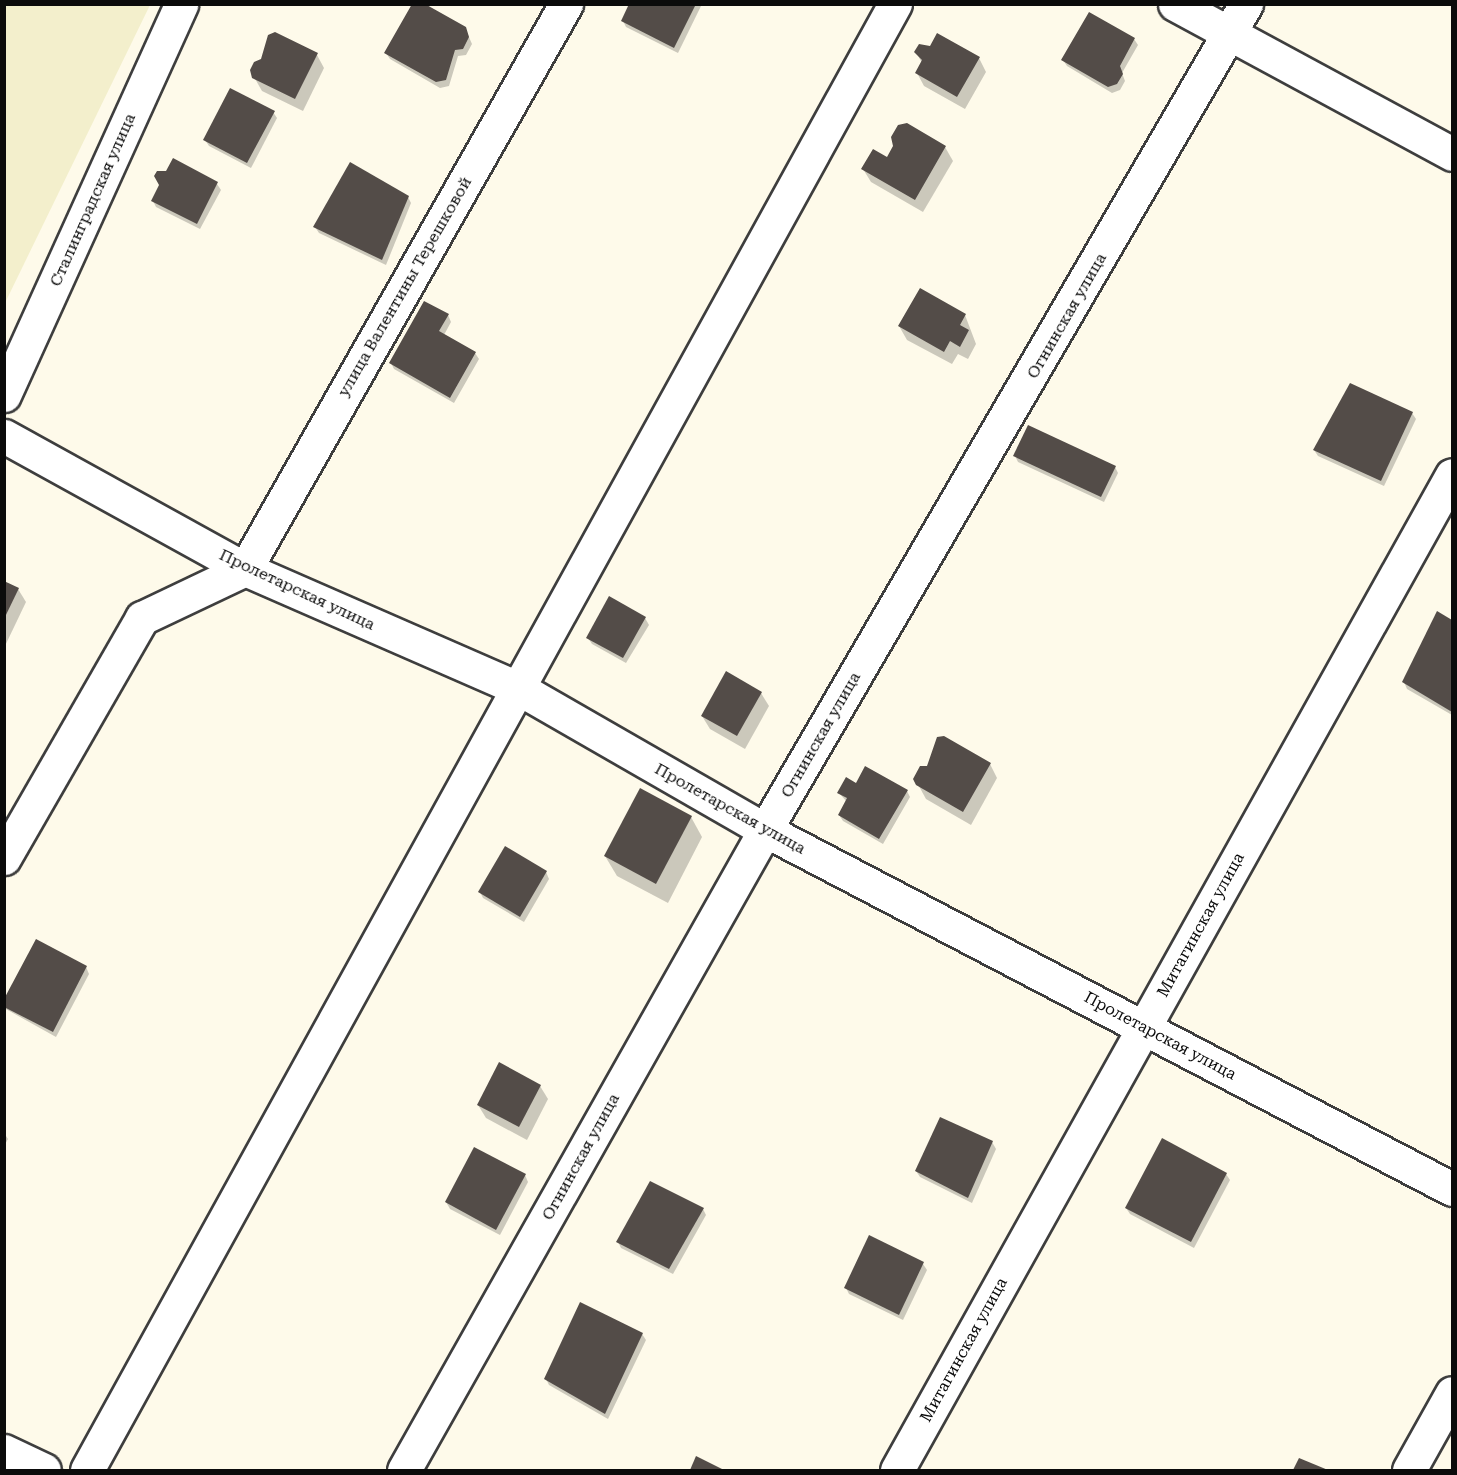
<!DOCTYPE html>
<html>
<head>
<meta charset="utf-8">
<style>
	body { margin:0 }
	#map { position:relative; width:1457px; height:1475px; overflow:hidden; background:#fefaea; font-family:"Roboto Serif",serif }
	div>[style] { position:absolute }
	.farmland>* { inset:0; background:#f3efcc }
	.shadow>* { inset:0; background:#0003 }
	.building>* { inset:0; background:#534c48 }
	.roads { filter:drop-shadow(2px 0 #3e3e3e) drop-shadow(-2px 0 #3e3e3e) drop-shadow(0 2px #3e3e3e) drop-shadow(0 -2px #3e3e3e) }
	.minor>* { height:33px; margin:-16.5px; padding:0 16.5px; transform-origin:16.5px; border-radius:16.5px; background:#fff }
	span { translate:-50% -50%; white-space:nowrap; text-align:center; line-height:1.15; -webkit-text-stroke:6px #fff; paint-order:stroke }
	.street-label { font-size:16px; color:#0b0b0b }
	.frame { position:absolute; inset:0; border:6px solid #0b0b0b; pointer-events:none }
</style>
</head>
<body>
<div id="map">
	<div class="farmland">
		<i style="clip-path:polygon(5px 4px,150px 5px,5px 303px,4px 5px)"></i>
	</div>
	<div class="shadow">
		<i style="clip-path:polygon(631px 4px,702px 4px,678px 53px,626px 27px,623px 21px)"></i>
		<i style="clip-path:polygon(465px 28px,472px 44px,466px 55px,458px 56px,449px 86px,440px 88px,390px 59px,386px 53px)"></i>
		<i style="clip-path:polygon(1134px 39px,1138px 45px,1122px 73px,1125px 81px,1120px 90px,1112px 93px,1067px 66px,1063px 60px)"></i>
		<i style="clip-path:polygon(916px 52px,979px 58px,986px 72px,965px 109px,924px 86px,917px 73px,922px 63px)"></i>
		<i style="clip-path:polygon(317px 55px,324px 68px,303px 111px,262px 91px,254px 77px)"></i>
		<i style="clip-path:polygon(273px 112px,277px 118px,251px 168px,209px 146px,205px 140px)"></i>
		<i style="clip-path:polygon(945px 147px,953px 161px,923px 212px,871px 182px,863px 169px,888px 159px)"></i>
		<i style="clip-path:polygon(217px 184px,221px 190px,200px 229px,156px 207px,153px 201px)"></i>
		<i style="clip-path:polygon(408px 197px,411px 203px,386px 265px,319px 233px,315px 227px)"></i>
		<i style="clip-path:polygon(448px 315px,451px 322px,444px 335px,475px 353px,479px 359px,454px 403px,394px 369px,391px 363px)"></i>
		<i style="clip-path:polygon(965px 315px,976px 344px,968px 359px,958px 354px,952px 364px,907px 340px,899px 326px)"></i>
		<i style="clip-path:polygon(1412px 413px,1416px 419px,1384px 486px,1318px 456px,1314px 450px)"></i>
		<i style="clip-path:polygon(1015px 456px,1115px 467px,1118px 473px,1104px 502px,1018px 462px)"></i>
		<i style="clip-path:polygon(4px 583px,18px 589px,26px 602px,4px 648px)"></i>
		<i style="clip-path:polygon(1438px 613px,1452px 621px,1452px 715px,1407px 689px,1404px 682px)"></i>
		<i style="clip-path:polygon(645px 618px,649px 625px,626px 663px,592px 644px,588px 638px)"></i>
		<i style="clip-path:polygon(761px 693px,769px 706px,745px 749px,710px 729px,702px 716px)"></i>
		<i style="clip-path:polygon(990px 764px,997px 778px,971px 825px,926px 799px,915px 779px)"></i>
		<i style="clip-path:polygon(857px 785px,907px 791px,910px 797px,883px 844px,843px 821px,839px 815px,847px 802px,839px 793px)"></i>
		<i style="clip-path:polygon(691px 817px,702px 837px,668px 903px,617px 876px,605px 856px)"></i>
		<i style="clip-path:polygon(546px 872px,549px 879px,524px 922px,483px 898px,480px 892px)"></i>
		<i style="clip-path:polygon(86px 967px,89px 974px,56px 1037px,4px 1008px,4px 1003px)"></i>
		<i style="clip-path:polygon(540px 1086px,548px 1099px,527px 1140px,486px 1118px,478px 1105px)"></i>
		<i style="clip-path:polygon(4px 1133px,8px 1139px,4px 1146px)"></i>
		<i style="clip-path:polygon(992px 1142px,996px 1149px,972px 1203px,920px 1177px,916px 1171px)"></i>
		<i style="clip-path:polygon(1226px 1174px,1230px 1180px,1194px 1248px,1130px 1214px,1126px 1208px)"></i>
		<i style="clip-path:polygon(525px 1175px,528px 1182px,500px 1235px,450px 1209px,446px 1202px)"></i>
		<i style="clip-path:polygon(703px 1209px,706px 1215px,673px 1274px,621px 1248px,618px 1242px)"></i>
		<i style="clip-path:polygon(923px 1264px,927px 1270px,903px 1320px,849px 1294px,846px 1288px)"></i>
		<i style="clip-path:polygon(642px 1334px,646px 1340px,608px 1419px,549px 1385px,546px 1379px)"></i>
	</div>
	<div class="building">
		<i style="clip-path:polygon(412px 4px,425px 4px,466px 27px,469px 37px,463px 49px,455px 50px,446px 80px,436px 82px,384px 53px)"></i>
		<i style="clip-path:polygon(629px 4px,696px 4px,674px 48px,621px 21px)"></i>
		<i style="clip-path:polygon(1089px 12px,1135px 38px,1120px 66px,1123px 74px,1117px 84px,1108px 87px,1061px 60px)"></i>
		<i style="clip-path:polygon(275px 32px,318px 53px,295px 99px,252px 78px,250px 70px,254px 62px,261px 59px,268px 35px)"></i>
		<i style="clip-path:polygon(937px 33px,980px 57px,957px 97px,915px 73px,922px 60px,914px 52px,919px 44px,930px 46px)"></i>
		<i style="clip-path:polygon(230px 88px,275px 111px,247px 163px,203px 140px)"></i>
		<i style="clip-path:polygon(907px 123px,946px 146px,915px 200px,861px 169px,873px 149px,887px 157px,893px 146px,891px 137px,898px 125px)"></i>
		<i style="clip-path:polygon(173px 158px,218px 182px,197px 224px,151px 201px,159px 185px,154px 176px,157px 171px,166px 171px)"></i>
		<i style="clip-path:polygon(350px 162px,409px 196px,382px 260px,313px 227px)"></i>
		<i style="clip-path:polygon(920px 288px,966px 314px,960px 325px,969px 330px,960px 347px,950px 341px,944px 352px,898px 326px)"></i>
		<i style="clip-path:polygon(424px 301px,449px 314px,439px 331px,476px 352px,450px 398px,389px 363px)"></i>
		<i style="clip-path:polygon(1350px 383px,1413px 412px,1381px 481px,1313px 450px)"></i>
		<i style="clip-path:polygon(1028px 425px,1116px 466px,1101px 497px,1013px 456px)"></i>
		<i style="clip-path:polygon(4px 581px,19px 588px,4px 619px)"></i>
		<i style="clip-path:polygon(609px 596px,646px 617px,623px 658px,586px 638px)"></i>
		<i style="clip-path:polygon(1437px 611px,1452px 620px,1452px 712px,1402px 682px)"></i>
		<i style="clip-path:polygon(726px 671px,762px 692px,737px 736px,701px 716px)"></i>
		<i style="clip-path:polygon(944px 736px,991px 763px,963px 812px,916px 785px,913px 779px,920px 766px,927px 766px,937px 737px)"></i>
		<i style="clip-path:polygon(865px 766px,908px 790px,879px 839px,838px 815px,847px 798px,837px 793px,846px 777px,856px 783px)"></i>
		<i style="clip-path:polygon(640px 788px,692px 816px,656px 884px,604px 856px)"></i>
		<i style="clip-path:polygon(505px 846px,547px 871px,520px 917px,478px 892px)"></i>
		<i style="clip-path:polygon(36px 939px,87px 966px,53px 1032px,4px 1007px,4px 999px)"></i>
		<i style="clip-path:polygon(499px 1062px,541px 1085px,519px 1127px,477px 1105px)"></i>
		<i style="clip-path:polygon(940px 1117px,993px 1141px,968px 1198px,915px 1171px)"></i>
		<i style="clip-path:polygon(1162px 1138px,1227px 1173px,1191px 1242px,1125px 1208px)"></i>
		<i style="clip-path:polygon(474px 1147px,526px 1174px,496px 1230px,445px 1202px)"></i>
		<i style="clip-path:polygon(650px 1181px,704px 1208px,669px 1269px,616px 1242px)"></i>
		<i style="clip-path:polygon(869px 1235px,924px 1262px,899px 1315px,844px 1288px)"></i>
		<i style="clip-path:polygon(580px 1302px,643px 1333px,605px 1414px,544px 1379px)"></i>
		<i style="clip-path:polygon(696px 1456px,724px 1470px,690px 1470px)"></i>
		<i style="clip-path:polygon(1299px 1458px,1328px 1470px,1293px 1470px)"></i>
	</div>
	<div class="roads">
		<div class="minor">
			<i style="left:1175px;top:4px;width:315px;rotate:28.4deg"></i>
			<i style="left:4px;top:395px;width:429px;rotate:-65.6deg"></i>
			<i style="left:4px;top:436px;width:275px;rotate:28.9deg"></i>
			<i style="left:245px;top:569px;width:298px;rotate:23.6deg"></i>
			<i style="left:518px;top:688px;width:285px;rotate:29.9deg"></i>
			<i style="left:765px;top:830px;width:775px;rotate:27.59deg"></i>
			<i style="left:4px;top:858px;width:277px;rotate:-60.1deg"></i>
			<i style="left:142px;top:618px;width:114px;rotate:-25.4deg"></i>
			<i style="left:245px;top:569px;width:650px;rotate:-60.4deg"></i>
			<i style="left:4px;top:1451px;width:44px;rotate:25.4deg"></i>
			<i style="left:87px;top:1470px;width:1674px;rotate:-61.14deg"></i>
			<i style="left:404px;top:1470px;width:735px;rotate:-60.57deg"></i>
			<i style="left:765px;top:830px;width:956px;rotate:-59.79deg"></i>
			<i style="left:897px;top:1470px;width:1139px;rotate:-60.85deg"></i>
			<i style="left:1409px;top:1470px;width:88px;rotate:-60.8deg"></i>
		</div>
	</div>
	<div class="street-label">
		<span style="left:93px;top:200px;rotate:-66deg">Сталинградская улица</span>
		<span style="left:405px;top:287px;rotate:-60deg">улица Валентины Терешковой</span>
		<span style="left:1067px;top:316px;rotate:-60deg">Огнинская улица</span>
		<span style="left:297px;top:590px;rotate:25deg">Пролетарская улица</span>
		<span style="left:821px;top:735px;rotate:-60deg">Огнинская улица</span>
		<span style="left:730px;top:809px;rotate:29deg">Пролетарская улица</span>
		<span style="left:1201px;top:925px;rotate:-61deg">Митагинская улица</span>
		<span style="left:1160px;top:1036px;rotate:28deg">Пролетарская улица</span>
		<span style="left:581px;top:1157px;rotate:-61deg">Огнинская улица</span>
		<span style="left:964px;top:1350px;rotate:-61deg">Митагинская улица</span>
	</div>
	<div class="frame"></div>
</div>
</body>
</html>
